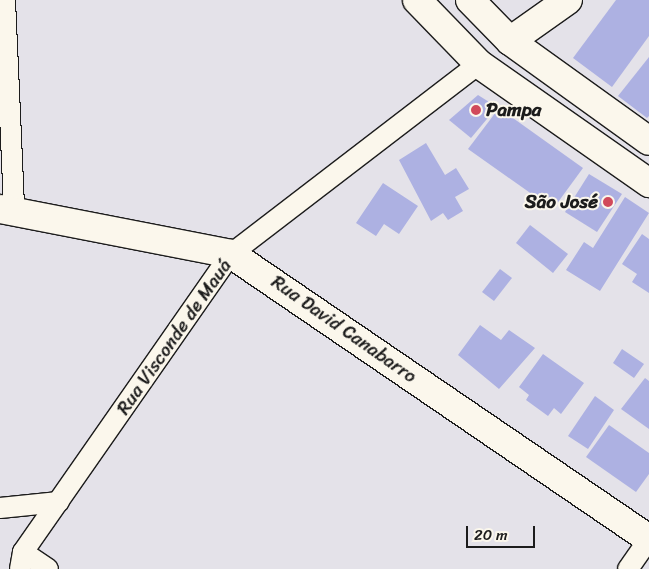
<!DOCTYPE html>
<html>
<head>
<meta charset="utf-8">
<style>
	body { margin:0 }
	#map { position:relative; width:649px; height:569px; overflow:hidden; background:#e4e2e9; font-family:Sriracha,sans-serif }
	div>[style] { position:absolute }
	.building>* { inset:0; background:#adb1e2 }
	.roads { filter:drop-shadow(1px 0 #1c1c1c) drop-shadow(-1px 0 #1c1c1c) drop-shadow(0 1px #1c1c1c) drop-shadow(0 -1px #1c1c1c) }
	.street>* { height:20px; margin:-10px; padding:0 10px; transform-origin:10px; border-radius:10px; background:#fbf7ec }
	.secondary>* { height:28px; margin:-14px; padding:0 14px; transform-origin:14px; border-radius:14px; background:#fbf7ec }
	.dots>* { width:14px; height:14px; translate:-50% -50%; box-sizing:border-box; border:2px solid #fbf7ec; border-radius:50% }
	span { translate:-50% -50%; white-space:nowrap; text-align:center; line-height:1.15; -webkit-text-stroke:4px #fbf7ec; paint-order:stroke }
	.poi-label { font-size:19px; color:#1c1c1c; font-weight:700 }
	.left { translate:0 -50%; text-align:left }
	.right { translate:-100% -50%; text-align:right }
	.street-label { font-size:19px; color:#1c1c1c }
	.scale { position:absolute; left:466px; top:526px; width:69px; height:22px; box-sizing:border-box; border:2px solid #1c1c1c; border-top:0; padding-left:6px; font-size:15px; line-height:18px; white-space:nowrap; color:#1c1c1c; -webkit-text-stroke:4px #fbf7ec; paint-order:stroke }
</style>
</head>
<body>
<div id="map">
	<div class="building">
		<i style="clip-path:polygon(616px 0,649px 0,649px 36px,612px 87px,573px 58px)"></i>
		<i style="clip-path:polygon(649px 57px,649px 116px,647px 118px,618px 96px)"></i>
		<i style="clip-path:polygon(478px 95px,497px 107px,471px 138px,449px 120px)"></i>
		<i style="clip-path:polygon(499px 108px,583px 168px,553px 209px,468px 149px)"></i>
		<i style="clip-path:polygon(426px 143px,445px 175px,456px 168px,469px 189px,455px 197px,463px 211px,448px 220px,443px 213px,431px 221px,399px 160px)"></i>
		<i style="clip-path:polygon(589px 174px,622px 194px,597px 232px,565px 212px)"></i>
		<i style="clip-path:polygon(383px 183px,418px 206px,399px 234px,384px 224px,376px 236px,356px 223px)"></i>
		<i style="clip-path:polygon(625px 197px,649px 213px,600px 291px,566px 270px,584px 242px,593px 248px)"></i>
		<i style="clip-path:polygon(530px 225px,568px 254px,553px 273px,516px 243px)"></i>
		<i style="clip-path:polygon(642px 234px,649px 239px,649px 293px,632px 282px,637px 274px,622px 264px)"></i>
		<i style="clip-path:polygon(500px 269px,512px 278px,494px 301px,482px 292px)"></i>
		<i style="clip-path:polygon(480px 325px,501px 340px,509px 330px,535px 348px,499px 389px,458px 355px)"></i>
		<i style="clip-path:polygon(622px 349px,644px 364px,634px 378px,613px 363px)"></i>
		<i style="clip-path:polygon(543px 354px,584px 383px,561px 414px,554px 408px,548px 416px,526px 400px,529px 395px,519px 387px)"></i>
		<i style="clip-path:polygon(645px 378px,649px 381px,649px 429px,621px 409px)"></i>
		<i style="clip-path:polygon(595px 396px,614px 410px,588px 449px,568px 436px)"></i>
		<i style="clip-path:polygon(609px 425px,649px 453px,649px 474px,636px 492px,586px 457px)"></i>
	</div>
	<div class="roads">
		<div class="street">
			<i style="left:5px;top:0;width:209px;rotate:87.5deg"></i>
			<i style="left:0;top:508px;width:59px;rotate:-5.8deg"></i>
			<i style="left:23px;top:552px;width:30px;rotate:34deg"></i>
			<i style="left:20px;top:569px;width:17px;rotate:-80deg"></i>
			<i style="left:23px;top:552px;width:363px;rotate:-55.1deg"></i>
			<i style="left:231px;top:254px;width:312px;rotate:-37.5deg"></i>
			<i style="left:628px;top:569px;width:37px;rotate:-55deg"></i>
		</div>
		<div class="secondary">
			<i style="left:417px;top:0;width:89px;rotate:45.9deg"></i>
			<i style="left:479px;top:64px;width:208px;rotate:35deg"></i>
			<i style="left:470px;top:0;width:57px;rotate:45.7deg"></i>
			<i style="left:510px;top:41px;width:171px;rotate:35.7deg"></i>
			<i style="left:510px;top:41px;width:71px;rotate:-35.3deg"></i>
			<i style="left:0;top:209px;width:235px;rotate:11deg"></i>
			<i style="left:231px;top:254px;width:506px;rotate:34.29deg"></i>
		</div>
	</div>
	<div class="dots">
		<i style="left:476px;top:110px;background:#d1495b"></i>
		<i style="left:608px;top:202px;background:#d1495b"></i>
	</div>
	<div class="poi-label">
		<span class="left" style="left:486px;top:110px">Pampa</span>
		<span class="right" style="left:598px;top:202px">São José</span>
	</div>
	<div class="street-label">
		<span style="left:344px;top:329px;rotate:35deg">Rua David Canabarro</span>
		<span style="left:174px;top:337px;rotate:-55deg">Rua Visconde de Mauá</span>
	</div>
	<div class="scale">20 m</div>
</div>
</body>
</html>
